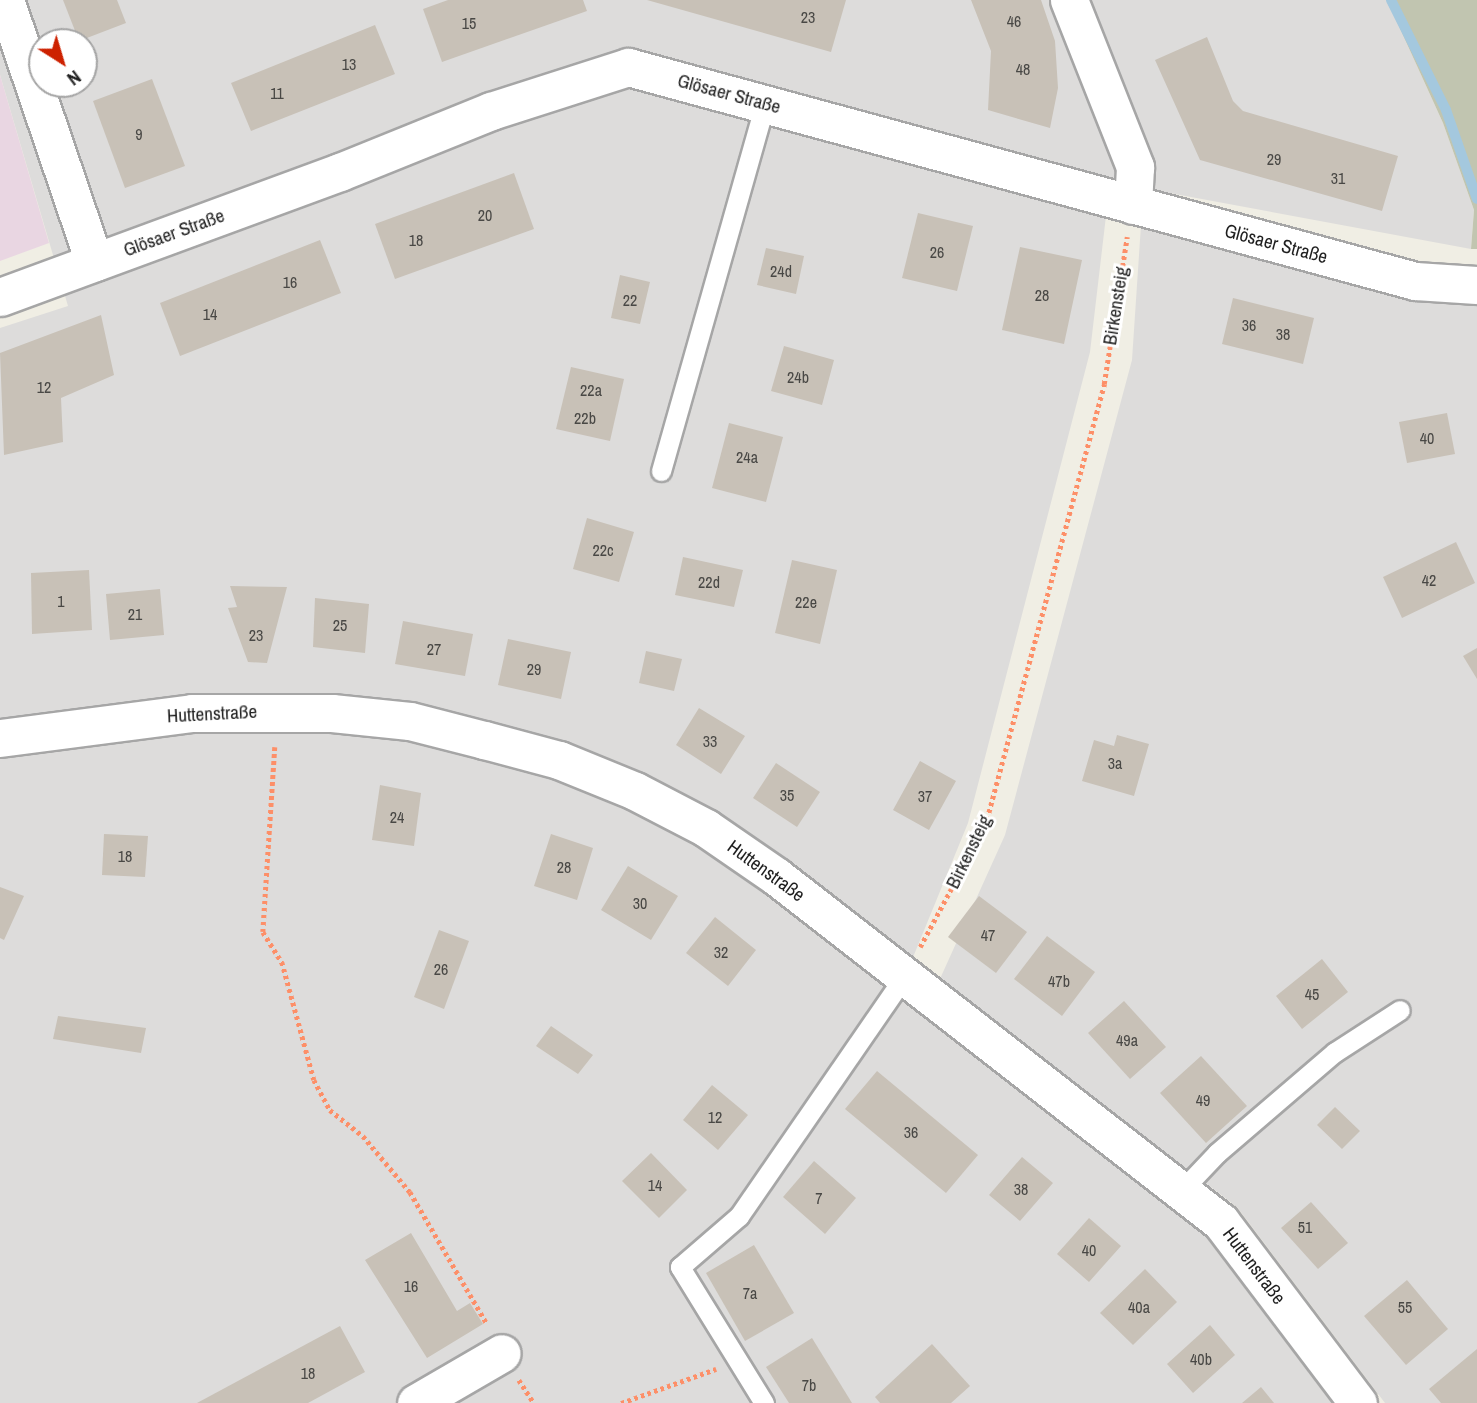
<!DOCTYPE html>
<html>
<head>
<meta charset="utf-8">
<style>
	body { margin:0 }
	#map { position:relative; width:1477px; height:1403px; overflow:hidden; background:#f0eee4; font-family:"Archivo Narrow",sans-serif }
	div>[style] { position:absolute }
	.residential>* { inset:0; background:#dddcdb }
	.industrial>* { inset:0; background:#e9d6e2 }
	.construction>* { inset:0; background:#c1c5b0 }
	.stream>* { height:10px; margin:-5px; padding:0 5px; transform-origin:5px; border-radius:5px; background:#a4c8de }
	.building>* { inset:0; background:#c8c1b7 }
	.path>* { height:4.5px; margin-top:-2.25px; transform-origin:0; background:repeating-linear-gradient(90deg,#fd8f68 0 3.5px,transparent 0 7px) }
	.roads { filter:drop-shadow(2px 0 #a6a6a6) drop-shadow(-2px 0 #a6a6a6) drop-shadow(0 2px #a6a6a6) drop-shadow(0 -2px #a6a6a6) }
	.service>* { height:19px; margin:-9.5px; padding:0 9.5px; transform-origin:9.5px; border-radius:9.5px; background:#fff }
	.minor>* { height:37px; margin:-18.5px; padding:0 18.5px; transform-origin:18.5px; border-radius:18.5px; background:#fff }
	span { translate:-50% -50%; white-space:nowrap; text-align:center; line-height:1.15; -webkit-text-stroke:6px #fff; paint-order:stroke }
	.number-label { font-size:16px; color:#494845 }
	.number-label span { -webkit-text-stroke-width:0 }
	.street-label { font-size:19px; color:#1f1f1f }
	.north { position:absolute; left:28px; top:28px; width:70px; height:70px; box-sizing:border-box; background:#fff; border:2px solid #a5a5a5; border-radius:50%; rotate:143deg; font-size:19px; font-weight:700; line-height:28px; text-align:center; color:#1f1f1f }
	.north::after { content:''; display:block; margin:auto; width:24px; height:32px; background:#cd2100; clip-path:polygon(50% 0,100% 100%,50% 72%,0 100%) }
</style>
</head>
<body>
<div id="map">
	<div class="residential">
		<i style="clip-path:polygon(evenodd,0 0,1387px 0,1443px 123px,1474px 210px,1471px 249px,1110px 182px,1090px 352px,968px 823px,900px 989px,1205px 1236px,1332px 1403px,0 1403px,0 328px,68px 306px,0 75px,0 0,42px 42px,84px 42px,84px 84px,42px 84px,42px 42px)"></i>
		<i style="clip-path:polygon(1143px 195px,1419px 271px,1477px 270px,1477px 1403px,1385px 1403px,1237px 1207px,939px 981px,1005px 835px,1132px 360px)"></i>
	</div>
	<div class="industrial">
		<i style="clip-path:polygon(0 75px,49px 243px,0 261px)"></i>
	</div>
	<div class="construction">
		<i style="clip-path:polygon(1387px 0,1477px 0,1477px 249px,1471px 249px,1474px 210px,1443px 123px)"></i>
	</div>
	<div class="stream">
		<i style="left:1391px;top:0;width:123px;rotate:63.4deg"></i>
		<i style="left:1446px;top:110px;width:94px;rotate:70.8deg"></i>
	</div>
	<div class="building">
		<i style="clip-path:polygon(63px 0,117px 0,126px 23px,79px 41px)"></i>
		<i style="clip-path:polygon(448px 0,583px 0,587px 11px,442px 62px,423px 9px)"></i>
		<i style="clip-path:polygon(647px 0,846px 0,831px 52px)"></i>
		<i style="clip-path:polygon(971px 0,1041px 0,1055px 41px,1058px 88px,1050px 128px,988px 110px,991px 51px)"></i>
		<i style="clip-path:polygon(375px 25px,395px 74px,251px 131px,231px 83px)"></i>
		<i style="clip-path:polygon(1207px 37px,1233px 101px,1243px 111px,1398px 156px,1382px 211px,1200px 160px,1155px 60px)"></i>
		<i style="clip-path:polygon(152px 79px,185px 166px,125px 188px,93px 101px)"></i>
		<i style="clip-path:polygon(514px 173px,534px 229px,395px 279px,375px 224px)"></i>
		<i style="clip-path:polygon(918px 213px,973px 226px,957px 291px,902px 278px)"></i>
		<i style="clip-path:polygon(320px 240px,341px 293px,180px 356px,160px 303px)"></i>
		<i style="clip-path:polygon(1020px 247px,1082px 260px,1064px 344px,1002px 330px)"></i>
		<i style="clip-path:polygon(766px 248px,804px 256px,796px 294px,757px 285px)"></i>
		<i style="clip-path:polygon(620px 275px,650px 282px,640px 324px,611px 318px)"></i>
		<i style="clip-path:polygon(1233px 298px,1314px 318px,1303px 364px,1222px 344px)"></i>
		<i style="clip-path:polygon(101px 315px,114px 375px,61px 398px,63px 442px,4px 455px,0 353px)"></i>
		<i style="clip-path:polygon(784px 346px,834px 360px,822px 405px,771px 391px)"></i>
		<i style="clip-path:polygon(571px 367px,624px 379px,610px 441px,556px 429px)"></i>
		<i style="clip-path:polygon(1447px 413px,1455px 454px,1407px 463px,1399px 422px)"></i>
		<i style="clip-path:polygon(729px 423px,783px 437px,766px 502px,712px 488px)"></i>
		<i style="clip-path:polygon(587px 518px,634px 532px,619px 582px,573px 569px)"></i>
		<i style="clip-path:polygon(1456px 542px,1475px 583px,1402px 618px,1383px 577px)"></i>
		<i style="clip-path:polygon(683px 557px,743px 570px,734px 607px,675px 595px)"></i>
		<i style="clip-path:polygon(792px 560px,837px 570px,820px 644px,775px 633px)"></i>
		<i style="clip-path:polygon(89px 570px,92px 630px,32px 634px,31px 573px)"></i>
		<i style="clip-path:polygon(230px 586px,287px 587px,267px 663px,248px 662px,228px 608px,237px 607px)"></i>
		<i style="clip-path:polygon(160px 589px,164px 635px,110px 640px,106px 594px)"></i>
		<i style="clip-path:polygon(315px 598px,369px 604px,365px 653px,313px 647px)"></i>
		<i style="clip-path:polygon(403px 621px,473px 634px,465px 676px,395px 664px)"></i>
		<i style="clip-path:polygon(508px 639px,571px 652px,561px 699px,498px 685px)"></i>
		<i style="clip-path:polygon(1477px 648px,1477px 679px,1463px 656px)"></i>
		<i style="clip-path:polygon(646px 651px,682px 659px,674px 691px,639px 683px)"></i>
		<i style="clip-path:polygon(699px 708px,745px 736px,721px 774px,676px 745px)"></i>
		<i style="clip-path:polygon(1117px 735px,1149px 744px,1134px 796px,1082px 781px,1094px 740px,1114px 746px)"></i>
		<i style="clip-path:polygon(920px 761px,956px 781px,929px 830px,893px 810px)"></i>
		<i style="clip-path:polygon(776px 763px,820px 792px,797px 827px,753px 798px)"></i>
		<i style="clip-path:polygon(380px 785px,421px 793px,414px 846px,372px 840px)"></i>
		<i style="clip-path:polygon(104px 834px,148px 836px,145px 877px,102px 875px)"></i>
		<i style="clip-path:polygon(551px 834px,593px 848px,577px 900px,534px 886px)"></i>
		<i style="clip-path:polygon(628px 866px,678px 896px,651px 940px,601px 910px)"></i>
		<i style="clip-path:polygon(0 887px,24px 896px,4px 940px,0 938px)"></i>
		<i style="clip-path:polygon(979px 896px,1027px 932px,996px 973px,948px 937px)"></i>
		<i style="clip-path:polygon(715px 917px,756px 950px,728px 986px,686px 953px)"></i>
		<i style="clip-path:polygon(439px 930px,469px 941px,444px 1009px,414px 997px)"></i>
		<i style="clip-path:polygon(1047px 936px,1095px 972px,1062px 1016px,1014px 979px)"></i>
		<i style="clip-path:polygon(1322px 959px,1348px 992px,1302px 1029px,1276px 996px)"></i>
		<i style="clip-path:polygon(1124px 1001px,1166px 1047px,1130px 1079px,1088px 1033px)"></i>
		<i style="clip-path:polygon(58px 1016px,146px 1028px,141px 1053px,53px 1039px)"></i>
		<i style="clip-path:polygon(551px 1026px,593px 1055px,578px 1074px,536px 1046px)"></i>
		<i style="clip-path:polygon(1201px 1056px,1247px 1106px,1206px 1143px,1160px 1093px)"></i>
		<i style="clip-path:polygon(877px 1071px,978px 1155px,946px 1193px,845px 1109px)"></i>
		<i style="clip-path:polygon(712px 1085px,748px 1115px,718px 1150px,683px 1120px)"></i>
		<i style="clip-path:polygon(1335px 1107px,1360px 1131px,1342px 1149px,1317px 1125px)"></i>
		<i style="clip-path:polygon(651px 1153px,687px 1190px,659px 1218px,622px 1181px)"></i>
		<i style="clip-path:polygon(1022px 1157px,1053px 1183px,1020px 1221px,989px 1195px)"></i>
		<i style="clip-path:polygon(814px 1161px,856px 1198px,825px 1234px,783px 1197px)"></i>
		<i style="clip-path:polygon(1311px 1202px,1348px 1243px,1318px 1269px,1281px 1228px)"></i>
		<i style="clip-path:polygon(1089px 1218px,1121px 1246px,1089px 1282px,1057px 1254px)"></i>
		<i style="clip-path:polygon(411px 1233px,457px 1311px,470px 1303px,483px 1324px,427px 1358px,365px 1260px)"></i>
		<i style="clip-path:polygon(754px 1245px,794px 1313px,745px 1341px,706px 1273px)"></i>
		<i style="clip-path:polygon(1145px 1269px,1177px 1302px,1133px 1345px,1100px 1313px)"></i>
		<i style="clip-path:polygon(1407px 1280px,1448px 1329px,1406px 1365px,1364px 1316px)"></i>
		<i style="clip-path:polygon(1210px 1325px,1235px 1355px,1193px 1393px,1167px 1364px)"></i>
		<i style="clip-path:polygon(340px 1326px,365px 1372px,308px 1403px,197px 1403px)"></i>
		<i style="clip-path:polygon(812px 1338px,852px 1403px,789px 1403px,766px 1367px)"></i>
		<i style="clip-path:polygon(932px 1344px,970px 1386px,951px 1403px,880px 1403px,875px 1397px)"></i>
		<i style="clip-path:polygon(1477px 1349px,1477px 1403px,1441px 1403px,1429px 1389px)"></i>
		<i style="clip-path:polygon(1261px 1387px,1274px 1403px,1242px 1403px)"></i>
	</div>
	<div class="path">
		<i style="left:275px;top:747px;width:185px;rotate:93.7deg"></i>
		<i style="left:263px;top:932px;width:36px;rotate:58deg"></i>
		<i style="left:282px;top:962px;width:122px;rotate:74.8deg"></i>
		<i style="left:314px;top:1080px;width:34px;rotate:62deg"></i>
		<i style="left:330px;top:1110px;width:42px;rotate:38.2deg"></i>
		<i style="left:363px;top:1136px;width:73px;rotate:50deg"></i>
		<i style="left:410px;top:1192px;width:153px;rotate:59.7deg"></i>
		<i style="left:920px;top:947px;width:137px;rotate:-61.8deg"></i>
		<i style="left:985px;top:826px;width:458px;rotate:-74.9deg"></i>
		<i style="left:1104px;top:384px;width:149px;rotate:-81.1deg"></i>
		<i style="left:519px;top:1380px;width:27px;rotate:57deg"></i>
		<i style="left:621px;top:1403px;width:101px;rotate:-19.7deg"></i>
	</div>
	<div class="roads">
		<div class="service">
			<i style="left:661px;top:471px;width:382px;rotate:-74.2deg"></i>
			<i style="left:1181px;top:1191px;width:52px;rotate:-46.5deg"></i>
			<i style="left:1217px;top:1153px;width:155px;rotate:-40.6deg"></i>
			<i style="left:1335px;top:1052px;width:77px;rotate:-32.9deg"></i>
			<i style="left:764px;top:1403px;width:160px;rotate:-121.7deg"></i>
			<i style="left:680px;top:1267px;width:78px;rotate:-40.8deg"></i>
			<i style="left:739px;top:1216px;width:289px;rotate:-55.4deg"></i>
		</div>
		<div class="minor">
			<i style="left:5px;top:0;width:277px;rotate:71.2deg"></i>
			<i style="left:1069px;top:0;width:180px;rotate:68.4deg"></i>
			<i style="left:1135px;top:167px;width:38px;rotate:93deg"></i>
			<i style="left:0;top:297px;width:362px;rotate:-20.2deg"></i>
			<i style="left:340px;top:172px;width:163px;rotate:-22deg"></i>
			<i style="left:491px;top:111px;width:144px;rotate:-17.8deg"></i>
			<i style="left:628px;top:67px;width:816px;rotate:15.21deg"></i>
			<i style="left:1415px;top:281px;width:62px;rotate:3.7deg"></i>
			<i style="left:0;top:738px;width:194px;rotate:-7.4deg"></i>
			<i style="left:192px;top:713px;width:140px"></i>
			<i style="left:332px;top:713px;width:78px;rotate:5.9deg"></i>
			<i style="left:410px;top:721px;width:76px;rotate:14.4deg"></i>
			<i style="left:484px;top:740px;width:78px;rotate:14.9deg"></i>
			<i style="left:559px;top:760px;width:82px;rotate:22.2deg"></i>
			<i style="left:635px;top:791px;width:80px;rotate:27.5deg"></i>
			<i style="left:706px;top:828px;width:86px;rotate:34.6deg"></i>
			<i style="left:777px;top:877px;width:562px;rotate:37.85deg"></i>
			<i style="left:1221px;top:1222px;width:227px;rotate:52.9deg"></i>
			<i style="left:416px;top:1403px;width:99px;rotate:-30.2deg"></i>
		</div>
	</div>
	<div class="number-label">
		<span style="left:808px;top:17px">23</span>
		<span style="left:1014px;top:21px">46</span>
		<span style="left:469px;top:23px">15</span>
		<span style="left:349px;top:64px">13</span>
		<span style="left:1023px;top:69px">48</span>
		<span style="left:277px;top:93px">11</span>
		<span style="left:139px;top:134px">9</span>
		<span style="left:1274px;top:159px">29</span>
		<span style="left:1338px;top:178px">31</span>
		<span style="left:485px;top:215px">20</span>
		<span style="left:416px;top:240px">18</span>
		<span style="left:937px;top:252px">26</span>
		<span style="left:781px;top:271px">24d</span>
		<span style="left:290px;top:282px">16</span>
		<span style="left:1042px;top:295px">28</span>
		<span style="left:630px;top:300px">22</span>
		<span style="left:210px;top:314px">14</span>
		<span style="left:1249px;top:325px">36</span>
		<span style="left:1283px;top:334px">38</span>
		<span style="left:798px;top:377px">24b</span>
		<span style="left:44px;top:387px">12</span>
		<span style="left:591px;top:390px">22a</span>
		<span style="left:585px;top:418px">22b</span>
		<span style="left:1427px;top:438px">40</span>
		<span style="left:747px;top:457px">24a</span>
		<span style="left:603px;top:550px">22c</span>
		<span style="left:1429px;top:580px">42</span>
		<span style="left:709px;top:582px">22d</span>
		<span style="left:61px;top:601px">1</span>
		<span style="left:806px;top:602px">22e</span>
		<span style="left:135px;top:614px">21</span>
		<span style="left:340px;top:625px">25</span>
		<span style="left:256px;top:635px">23</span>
		<span style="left:434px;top:649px">27</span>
		<span style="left:534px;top:669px">29</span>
		<span style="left:710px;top:741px">33</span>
		<span style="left:1115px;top:763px">3a</span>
		<span style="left:787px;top:795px">35</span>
		<span style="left:925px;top:796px">37</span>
		<span style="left:397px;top:817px">24</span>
		<span style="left:125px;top:856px">18</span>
		<span style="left:564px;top:867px">28</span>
		<span style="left:640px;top:903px">30</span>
		<span style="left:988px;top:935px">47</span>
		<span style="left:721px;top:952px">32</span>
		<span style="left:441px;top:969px">26</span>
		<span style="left:1059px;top:981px">47b</span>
		<span style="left:1312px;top:994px">45</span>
		<span style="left:1127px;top:1040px">49a</span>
		<span style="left:1203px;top:1100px">49</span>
		<span style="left:715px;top:1117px">12</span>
		<span style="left:911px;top:1132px">36</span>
		<span style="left:655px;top:1185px">14</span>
		<span style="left:1021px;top:1189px">38</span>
		<span style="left:819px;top:1198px">7</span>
		<span style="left:1305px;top:1227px">51</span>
		<span style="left:1089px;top:1250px">40</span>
		<span style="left:411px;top:1286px">16</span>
		<span style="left:750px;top:1293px">7a</span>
		<span style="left:1139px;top:1307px">40a</span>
		<span style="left:1405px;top:1307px">55</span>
		<span style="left:1201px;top:1359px">40b</span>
		<span style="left:308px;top:1373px">18</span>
		<span style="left:809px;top:1385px">7b</span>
	</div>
	<div class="street-label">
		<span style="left:729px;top:94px;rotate:15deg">Glösaer Straße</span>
		<span style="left:174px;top:233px;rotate:-20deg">Glösaer Straße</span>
		<span style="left:1276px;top:244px;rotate:15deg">Glösaer Straße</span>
		<span style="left:1116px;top:306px;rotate:-81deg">Birkensteig</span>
		<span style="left:212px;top:714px;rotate:-3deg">Huttenstraße</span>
		<span style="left:969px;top:852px;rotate:-64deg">Birkensteig</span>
		<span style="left:766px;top:871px;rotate:36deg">Huttenstraße</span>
		<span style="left:1254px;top:1266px;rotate:53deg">Huttenstraße</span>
	</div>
	<div class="north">N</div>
</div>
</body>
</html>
